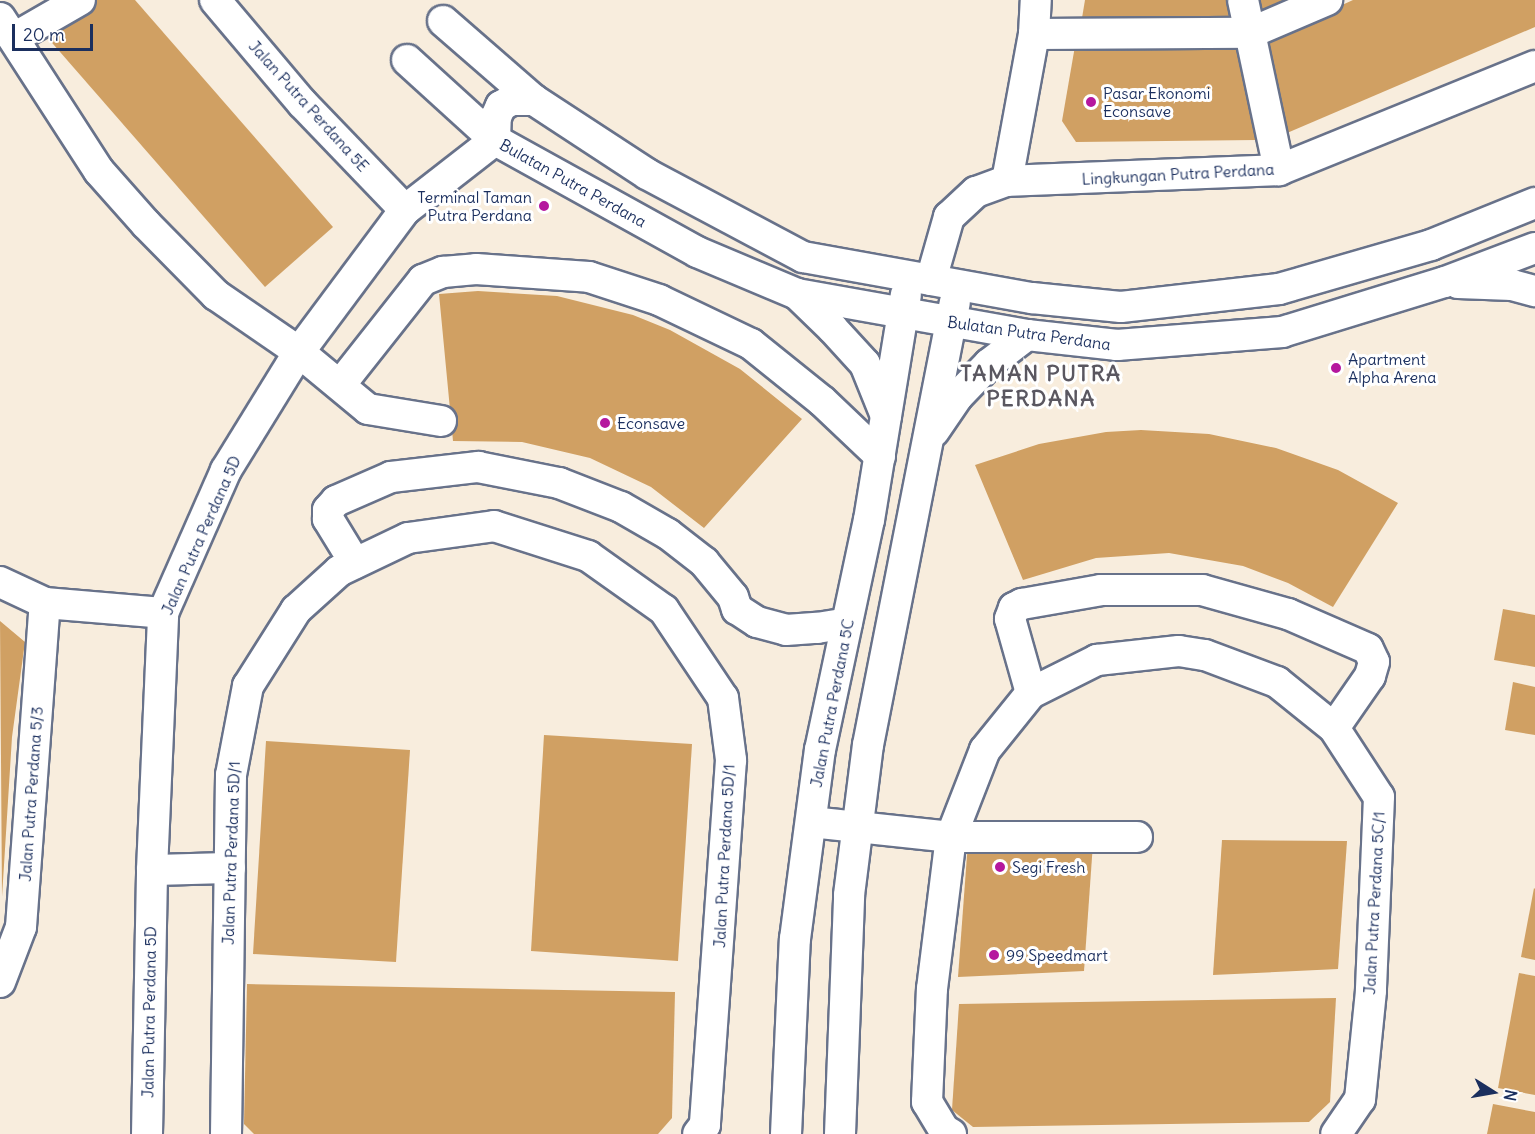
<!DOCTYPE html>
<html>
<head>
<meta charset="utf-8">
<style>
	body { margin:0 }
	#map { position:relative; width:1535px; height:1134px; overflow:hidden; background:#f8eddd; font-family:Delius,sans-serif }
	div>[style] { position:absolute }
	.building>* { inset:0; background:#d0a063 }
	.roads { filter:drop-shadow(2px 0 #68728a) drop-shadow(-2px 0 #68728a) drop-shadow(0 2px #68728a) drop-shadow(0 -2px #68728a) }
	.minor>* { height:30px; margin:-15px; padding:0 15px; transform-origin:15px; border-radius:15px; background:#fff }
	.dots>* { width:16px; height:16px; translate:-50% -50%; box-sizing:border-box; border:3px solid #fff; border-radius:50% }
	span { translate:-50% -50%; white-space:nowrap; text-align:center; line-height:1.15; -webkit-text-stroke:6px #fff; paint-order:stroke }
	.poi-label { font-size:16px; color:#1b2f5e }
	.left { translate:0 -50%; text-align:left }
	.right { translate:-100% -50%; text-align:right }
	.street-label { font-size:16px; color:#1b2f5e }
	.district-label { font-size:22px; color:#5a5760; font-weight:700; letter-spacing:1.5px }
	.north { position:absolute; left:1463px; top:1062px; width:60px; height:60px; -webkit-text-stroke:4px #fff; paint-order:stroke; rotate:101deg; font-size:16px; font-weight:700; line-height:24px; text-align:center; color:#1b2f5e }
	.north::after { content:''; display:block; margin:auto; width:21px; height:27px; background:#1b2f5e; clip-path:polygon(50% 0,100% 100%,50% 72%,0 100%) }
	.scale { position:absolute; left:12px; top:24px; width:81px; height:27px; box-sizing:border-box; border:3px solid #1b2f5e; border-top:0; padding-left:8px; font-size:18px; line-height:21px; white-space:nowrap; color:#1b2f5e; -webkit-text-stroke:4px #fff; paint-order:stroke }
</style>
</head>
<body>
<div id="map">
	<div class="building">
		<i style="clip-path:polygon(95px 0,135px 0,333px 227px,265px 287px,40px 29px)"></i>
		<i style="clip-path:polygon(1085px 0,1227px 0,1232px 22px,1081px 24px)"></i>
		<i style="clip-path:polygon(1252px 0,1294px 0,1255px 16px)"></i>
		<i style="clip-path:polygon(1353px 0,1535px 0,1535px 27px,1280px 136px,1261px 42px)"></i>
		<i style="clip-path:polygon(1075px 46px,1237px 46px,1256px 140px,1076px 142px,1062px 121px)"></i>
		<i style="clip-path:polygon(478px 291px,557px 296px,633px 315px,670px 330px,740px 369px,802px 419px,704px 528px,651px 487px,590px 458px,522px 442px,453px 441px,439px 294px)"></i>
		<i style="clip-path:polygon(1141px 430px,1209px 434px,1276px 448px,1338px 470px,1398px 503px,1333px 607px,1288px 583px,1243px 566px,1169px 553px,1096px 558px,1023px 580px,975px 465px,1039px 444px,1106px 432px)"></i>
		<i style="clip-path:polygon(1503px 609px,1535px 615px,1535px 667px,1494px 660px)"></i>
		<i style="clip-path:polygon(0 621px,25px 642px,12px 737px,2px 897px)"></i>
		<i style="clip-path:polygon(1513px 682px,1535px 687px,1535px 735px,1505px 730px)"></i>
		<i style="clip-path:polygon(544px 735px,692px 744px,678px 961px,531px 951px)"></i>
		<i style="clip-path:polygon(266px 741px,410px 750px,396px 962px,253px 954px)"></i>
		<i style="clip-path:polygon(1222px 840px,1347px 841px,1338px 969px,1213px 975px)"></i>
		<i style="clip-path:polygon(968px 842px,1093px 843px,1084px 971px,958px 977px)"></i>
		<i style="clip-path:polygon(1534px 888px,1535px 889px,1535px 960px,1521px 957px)"></i>
		<i style="clip-path:polygon(1519px 973px,1535px 976px,1535px 1095px,1498px 1088px)"></i>
		<i style="clip-path:polygon(247px 984px,675px 992px,672px 1118px,658px 1134px,254px 1134px,244px 1124px)"></i>
		<i style="clip-path:polygon(1336px 998px,1330px 1102px,1309px 1122px,973px 1127px,952px 1110px,959px 1004px)"></i>
		<i style="clip-path:polygon(1493px 1104px,1535px 1112px,1535px 1134px,1487px 1134px)"></i>
	</div>
	<div class="roads">
		<div class="minor">
			<i style="left:215px;top:0;width:136px;rotate:49.8deg"></i>
			<i style="left:303px;top:104px;width:147px;rotate:46.1deg"></i>
			<i style="left:1243px;top:0;width:174px;rotate:78deg"></i>
			<i style="left:0;top:18px;width:182px;rotate:57.1deg"></i>
			<i style="left:99px;top:171px;width:71px;rotate:48.4deg"></i>
			<i style="left:146px;top:224px;width:100px;rotate:45.4deg"></i>
			<i style="left:216px;top:295px;width:101px;rotate:34.5deg"></i>
			<i style="left:299px;top:352px;width:89px;rotate:39.6deg"></i>
			<i style="left:368px;top:409px;width:74px;rotate:9.3deg"></i>
			<i style="left:443px;top:21px;width:121px;rotate:41deg"></i>
			<i style="left:534px;top:100px;width:135px;rotate:33.2deg"></i>
			<i style="left:647px;top:174px;width:177px;rotate:28deg"></i>
			<i style="left:803px;top:257px;width:233px;rotate:10.2deg"></i>
			<i style="left:1032px;top:298px;width:89px;rotate:5.8deg"></i>
			<i style="left:1121px;top:307px;width:159px;rotate:-6.5deg"></i>
			<i style="left:1279px;top:289px;width:158px;rotate:-16.1deg"></i>
			<i style="left:1431px;top:245px;width:112px;rotate:-22deg"></i>
			<i style="left:1034px;top:34px;width:216px;rotate:-0.3deg"></i>
			<i style="left:1250px;top:33px;width:84px;rotate:-23.2deg"></i>
			<i style="left:14px;top:38px;width:76px;rotate:-29.9deg"></i>
			<i style="left:407px;top:60px;width:119px;rotate:42.3deg"></i>
			<i style="left:495px;top:140px;width:231px;rotate:29deg"></i>
			<i style="left:697px;top:252px;width:108px;rotate:22.8deg"></i>
			<i style="left:797px;top:294px;width:234px;rotate:10.1deg"></i>
			<i style="left:1027px;top:335px;width:91px;rotate:6.3deg"></i>
			<i style="left:1117px;top:345px;width:166px;rotate:-4.5deg"></i>
			<i style="left:1282px;top:332px;width:170px;rotate:-17.1deg"></i>
			<i style="left:1445px;top:282px;width:96px;rotate:-20.7deg"></i>
			<i style="left:495px;top:140px;width:23px;rotate:-88deg"></i>
			<i style="left:496px;top:117px;width:12px;rotate:-66deg"></i>
			<i style="left:501px;top:106px;width:13px;rotate:-29deg"></i>
			<i style="left:512px;top:100px;width:22px"></i>
			<i style="left:1007px;top:181px;width:149px;rotate:-79.6deg"></i>
			<i style="left:1034px;top:34px;width:34px;rotate:-87deg"></i>
			<i style="left:931px;top:280px;width:66px;rotate:-74.1deg"></i>
			<i style="left:949px;top:217px;width:37px;rotate:-43deg"></i>
			<i style="left:976px;top:192px;width:33px;rotate:-20deg"></i>
			<i style="left:1007px;top:181px;width:272px;rotate:-2.3deg"></i>
			<i style="left:1279px;top:170px;width:276px;rotate:-22.1deg"></i>
			<i style="left:1458px;top:283px;width:54px;rotate:2.1deg"></i>
			<i style="left:1512px;top:285px;width:24px;rotate:15deg"></i>
			<i style="left:797px;top:294px;width:50px;rotate:44.2deg"></i>
			<i style="left:833px;top:329px;width:47px;rotate:47.6deg"></i>
			<i style="left:865px;top:364px;width:56px;rotate:68deg"></i>
			<i style="left:340px;top:385px;width:134px;rotate:-51.7deg"></i>
			<i style="left:423px;top:280px;width:22px;rotate:-22deg"></i>
			<i style="left:443px;top:272px;width:33px;rotate:-5deg"></i>
			<i style="left:476px;top:269px;width:113px;rotate:4deg"></i>
			<i style="left:589px;top:277px;width:74px;rotate:18.2deg"></i>
			<i style="left:659px;top:300px;width:102px;rotate:25.6deg"></i>
			<i style="left:751px;top:344px;width:91px;rotate:38.8deg"></i>
			<i style="left:822px;top:401px;width:80px;rotate:43.5deg"></i>
			<i style="left:934px;top:431px;width:42px;rotate:-55.6deg"></i>
			<i style="left:958px;top:396px;width:45px;rotate:-45.9deg"></i>
			<i style="left:989px;top:364px;width:48px;rotate:-37.3deg"></i>
			<i style="left:355px;top:563px;width:52px;rotate:-121.5deg"></i>
			<i style="left:328px;top:519px;width:9px;rotate:-90deg"></i>
			<i style="left:328px;top:510px;width:12px;rotate:-48deg"></i>
			<i style="left:336px;top:501px;width:60px;rotate:-23.6deg"></i>
			<i style="left:391px;top:477px;width:88px;rotate:-6.6deg"></i>
			<i style="left:478px;top:467px;width:83px;rotate:11.2deg"></i>
			<i style="left:559px;top:483px;width:66px;rotate:21.2deg"></i>
			<i style="left:621px;top:507px;width:54px;rotate:29.9deg"></i>
			<i style="left:668px;top:534px;width:46px;rotate:37.9deg"></i>
			<i style="left:704px;top:562px;width:45px;rotate:50.4deg"></i>
			<i style="left:733px;top:597px;width:13px;rotate:72deg"></i>
			<i style="left:737px;top:609px;width:24px;rotate:33deg"></i>
			<i style="left:757px;top:622px;width:30px;rotate:15deg"></i>
			<i style="left:786px;top:630px;width:31px;rotate:-4deg"></i>
			<i style="left:817px;top:628px;width:30px;rotate:-9deg"></i>
			<i style="left:0;top:582px;width:50px;rotate:25deg"></i>
			<i style="left:45px;top:603px;width:118px;rotate:4.8deg"></i>
			<i style="left:1031px;top:693px;width:77px;rotate:-105.8deg"></i>
			<i style="left:1010px;top:619px;width:12px;rotate:-70deg"></i>
			<i style="left:1014px;top:608px;width:9px;rotate:-27deg"></i>
			<i style="left:1022px;top:604px;width:80px;rotate:-10deg"></i>
			<i style="left:1101px;top:590px;width:101px"></i>
			<i style="left:1202px;top:590px;width:89px;rotate:15.6deg"></i>
			<i style="left:1288px;top:614px;width:87px;rotate:23.6deg"></i>
			<i style="left:1368px;top:649px;width:14px;rotate:65deg"></i>
			<i style="left:1374px;top:662px;width:15px;rotate:106deg"></i>
			<i style="left:1370px;top:676px;width:63px;rotate:124.7deg"></i>
			<i style="left:811px;top:822px;width:141px;rotate:6.1deg"></i>
			<i style="left:951px;top:837px;width:186px"></i>
			<i style="left:152px;top:870px;width:78px;rotate:-1.5deg"></i>
			<i style="left:0;top:982px;width:59px;rotate:-69.1deg"></i>
			<i style="left:21px;top:927px;width:325px;rotate:-85.8deg"></i>
			<i style="left:147px;top:1134px;width:264px;rotate:-88.9deg"></i>
			<i style="left:152px;top:870px;width:257px;rotate:-87.5deg"></i>
			<i style="left:163px;top:613px;width:156px;rotate:-66.2deg"></i>
			<i style="left:226px;top:470px;width:139px;rotate:-58.3deg"></i>
			<i style="left:299px;top:352px;width:177px;rotate:-53.3deg"></i>
			<i style="left:405px;top:210px;width:114px;rotate:-37.9deg"></i>
			<i style="left:226px;top:1134px;width:359px;rotate:-89.2deg"></i>
			<i style="left:231px;top:775px;width:91px;rotate:-79.2deg"></i>
			<i style="left:248px;top:686px;width:90px;rotate:-57.7deg"></i>
			<i style="left:296px;top:610px;width:58px;rotate:-42.2deg"></i>
			<i style="left:339px;top:571px;width:76px;rotate:-25.6deg"></i>
			<i style="left:408px;top:538px;width:87px;rotate:-7.9deg"></i>
			<i style="left:494px;top:526px;width:99px;rotate:17.7deg"></i>
			<i style="left:588px;top:556px;width:93px;rotate:35.4deg"></i>
			<i style="left:664px;top:610px;width:106px;rotate:56.2deg"></i>
			<i style="left:723px;top:698px;width:63px;rotate:82.6deg"></i>
			<i style="left:731px;top:760px;width:366px;rotate:94.1deg"></i>
			<i style="left:705px;top:1125px;width:11px;rotate:128deg"></i>
			<i style="left:786px;top:1134px;width:195px;rotate:-87.4deg"></i>
			<i style="left:795px;top:939px;width:191px;rotate:-82.5deg"></i>
			<i style="left:820px;top:750px;width:235px;rotate:-78deg"></i>
			<i style="left:869px;top:520px;width:228px;rotate:-80.7deg"></i>
			<i style="left:840px;top:1134px;width:239px;rotate:-87.8deg"></i>
			<i style="left:849px;top:895px;width:151px;rotate:-82.8deg"></i>
			<i style="left:868px;top:745px;width:451px;rotate:-78.9deg"></i>
			<i style="left:951px;top:1134px;width:8px;rotate:-150deg"></i>
			<i style="left:944px;top:1130px;width:33px;rotate:-121deg"></i>
			<i style="left:927px;top:1102px;width:113px;rotate:-87.5deg"></i>
			<i style="left:932px;top:989px;width:153px;rotate:-82.9deg"></i>
			<i style="left:951px;top:837px;width:93px;rotate:-68.7deg"></i>
			<i style="left:985px;top:750px;width:73px;rotate:-51.1deg"></i>
			<i style="left:1031px;top:693px;width:74px;rotate:-26.6deg"></i>
			<i style="left:1097px;top:660px;width:82px;rotate:-6.3deg"></i>
			<i style="left:1179px;top:651px;width:26px;rotate:9deg"></i>
			<i style="left:1205px;top:655px;width:77px;rotate:20.6deg"></i>
			<i style="left:1277px;top:682px;width:73px;rotate:38.9deg"></i>
			<i style="left:1334px;top:728px;width:82px;rotate:56.9deg"></i>
			<i style="left:1379px;top:797px;width:194px;rotate:92.4deg"></i>
			<i style="left:1371px;top:991px;width:109px;rotate:95.8deg"></i>
			<i style="left:1360px;top:1099px;width:42px;rotate:124.4deg"></i>
		</div>
	</div>
	<div class="dots">
		<i style="left:1091px;top:102px;background:#b5179e"></i>
		<i style="left:544px;top:206px;background:#b5179e"></i>
		<i style="left:1336px;top:368px;background:#b5179e"></i>
		<i style="left:605px;top:423px;background:#b5179e"></i>
		<i style="left:1000px;top:867px;background:#b5179e"></i>
		<i style="left:994px;top:955px;background:#b5179e"></i>
	</div>
	<div class="poi-label">
		<span class="left" style="left:1103px;top:102px">Pasar Ekonomi<br>Econsave</span>
		<span class="right" style="left:532px;top:206px">Terminal Taman<br>Putra Perdana</span>
		<span class="left" style="left:1348px;top:368px">Apartment<br>Alpha Arena</span>
		<span class="left" style="left:617px;top:423px">Econsave</span>
		<span class="left" style="left:1012px;top:867px">Segi Fresh</span>
		<span class="left" style="left:1006px;top:955px">99 Speedmart</span>
	</div>
	<div class="street-label">
		<span style="left:309px;top:106px;rotate:48deg">Jalan Putra Perdana 5E</span>
		<span style="left:1178px;top:174px;rotate:-3deg">Lingkungan Putra Perdana</span>
		<span style="left:573px;top:183px;rotate:29deg">Bulatan Putra Perdana</span>
		<span style="left:1029px;top:333px;rotate:8deg">Bulatan Putra Perdana</span>
		<span style="left:201px;top:535px;rotate:-66deg">Jalan Putra Perdana 5D</span>
		<span style="left:832px;top:703px;rotate:-79deg">Jalan Putra Perdana 5C</span>
		<span style="left:31px;top:794px;rotate:-86deg">Jalan Putra Perdana 5/3</span>
		<span style="left:231px;top:853px;rotate:-88deg">Jalan Putra Perdana 5D/1</span>
		<span style="left:724px;top:856px;rotate:-87deg">Jalan Putra Perdana 5D/1</span>
		<span style="left:1374px;top:903px;rotate:-87deg">Jalan Putra Perdana 5C/1</span>
		<span style="left:149px;top:1012px;rotate:-89deg">Jalan Putra Perdana 5D</span>
	</div>
	<div class="district-label">
		<span style="left:1041px;top:386px">TAMAN PUTRA<br>PERDANA</span>
	</div>
	<div class="north">N</div>
	<div class="scale">20 m</div>
</div>
</body>
</html>
